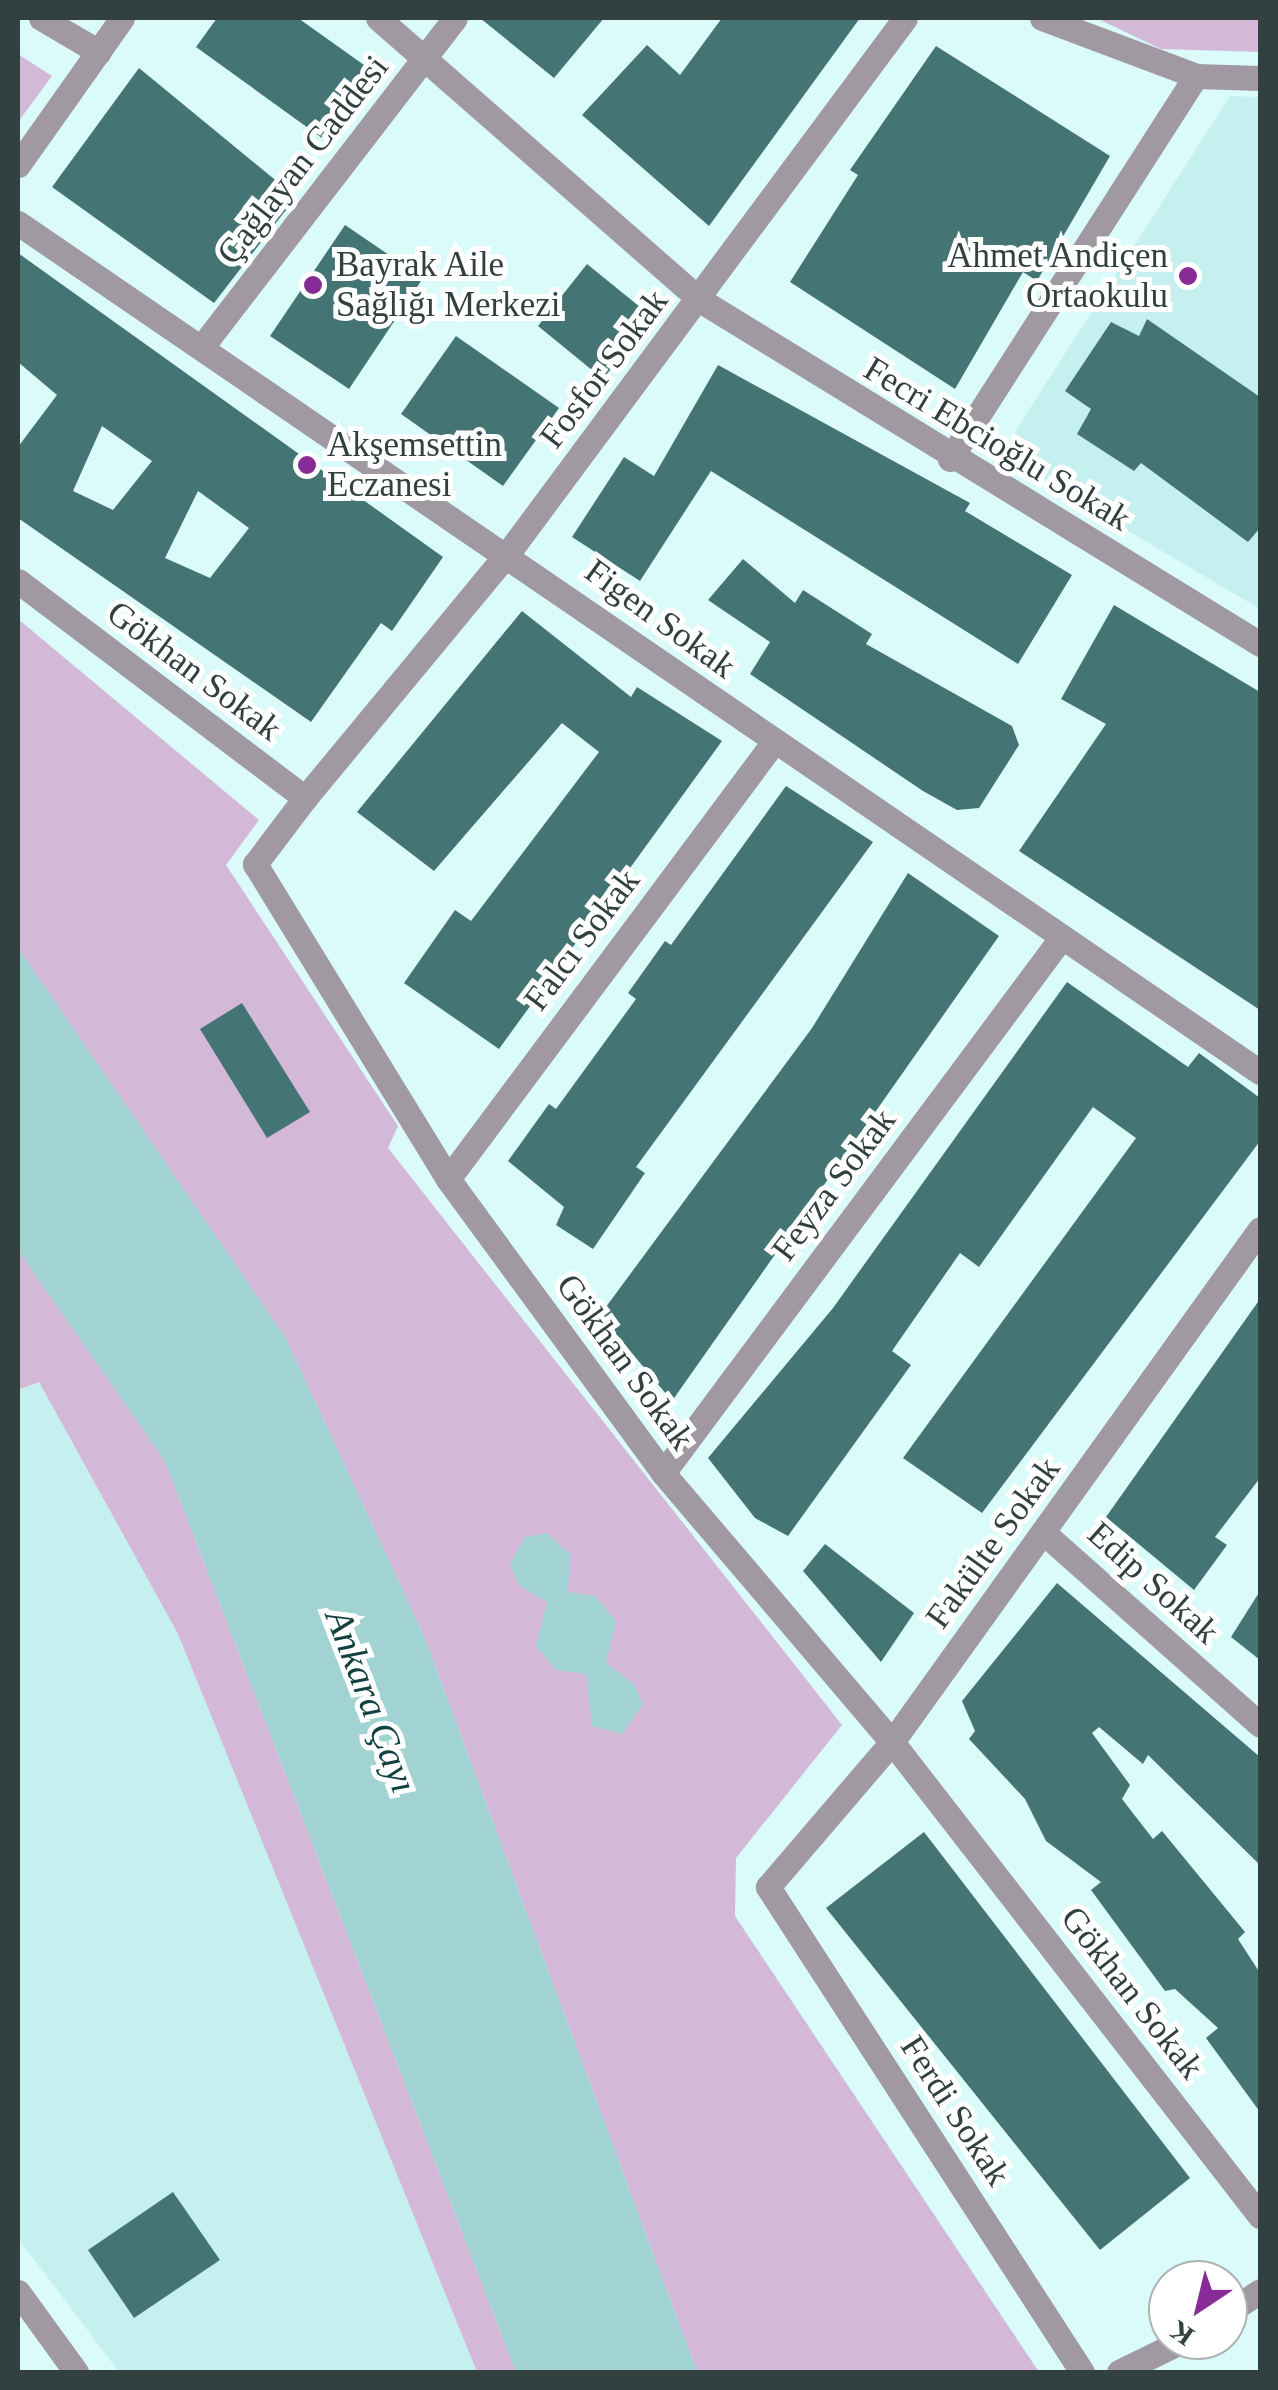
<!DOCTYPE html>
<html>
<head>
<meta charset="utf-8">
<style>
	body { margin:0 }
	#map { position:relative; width:1278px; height:2390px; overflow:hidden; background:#dbfbfa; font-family:"Times New Roman",serif }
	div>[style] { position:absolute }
	.built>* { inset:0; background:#c6f0f0 }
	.green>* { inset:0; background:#d3b9d7 }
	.water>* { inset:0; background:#a1d3d3 }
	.building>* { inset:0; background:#457475 }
	.minor>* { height:25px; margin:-12.5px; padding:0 12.5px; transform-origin:12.5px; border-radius:12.5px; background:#a099a1 }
	.dots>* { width:28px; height:28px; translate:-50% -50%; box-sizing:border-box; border:5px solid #fff; border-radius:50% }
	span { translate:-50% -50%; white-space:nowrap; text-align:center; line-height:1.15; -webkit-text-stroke:10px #fff; paint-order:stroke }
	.street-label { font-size:35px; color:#334040 }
	.poi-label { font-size:35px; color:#334040 }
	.right { translate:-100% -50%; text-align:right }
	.left { translate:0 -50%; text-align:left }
	.water-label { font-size:38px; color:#134142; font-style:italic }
	.frame { position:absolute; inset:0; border:20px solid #334040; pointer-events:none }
	.north { position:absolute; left:1148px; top:2260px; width:100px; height:100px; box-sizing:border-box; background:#fff; border:2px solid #adb3b3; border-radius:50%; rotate:215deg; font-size:28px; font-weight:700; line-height:40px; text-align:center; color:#334040 }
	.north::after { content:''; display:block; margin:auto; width:35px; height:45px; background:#872c97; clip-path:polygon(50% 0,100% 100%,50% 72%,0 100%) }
</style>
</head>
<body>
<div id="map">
	<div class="built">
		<i style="clip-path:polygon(1230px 96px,1260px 97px,1260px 609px,1000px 455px)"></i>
		<i style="clip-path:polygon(39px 1382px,178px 1634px,477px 2372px,119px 2372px,18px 2238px,18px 1390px)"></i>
	</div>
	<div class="green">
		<i style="clip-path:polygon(1096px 18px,1260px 18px,1260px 52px,1161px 49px)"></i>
		<i style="clip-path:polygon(18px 54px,52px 76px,18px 122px)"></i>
		<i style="clip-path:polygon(18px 619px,259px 820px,226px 865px,398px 1126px,388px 1148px,842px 1725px,736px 1858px,735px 1916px,1039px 2372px,697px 2372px,424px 1636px,285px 1337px,18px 948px)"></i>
		<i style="clip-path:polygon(18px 1250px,165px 1461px,516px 2372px,477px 2372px,178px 1634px,39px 1382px,18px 1390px)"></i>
	</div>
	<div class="water">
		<i style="clip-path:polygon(18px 948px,285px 1337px,424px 1636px,697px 2372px,516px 2372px,165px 1461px,18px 1250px)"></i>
		<i style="clip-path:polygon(547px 1533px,570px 1554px,568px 1592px,595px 1596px,616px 1621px,606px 1663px,633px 1683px,643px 1704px,622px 1734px,592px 1726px,586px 1674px,556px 1670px,536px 1646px,547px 1602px,520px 1586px,510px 1565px,524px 1538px)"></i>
	</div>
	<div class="building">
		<i style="clip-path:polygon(217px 18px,298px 18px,371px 70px,322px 138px,196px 47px)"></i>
		<i style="clip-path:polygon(480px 18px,604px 18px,554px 78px)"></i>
		<i style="clip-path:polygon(722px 18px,860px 18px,709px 226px,582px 115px,647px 45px,680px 75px)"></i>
		<i style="clip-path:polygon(936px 46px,1110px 156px,1037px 281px,1023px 272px,955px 389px,790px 282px,858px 175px,850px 170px)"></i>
		<i style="clip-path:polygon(139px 68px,296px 197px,214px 303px,52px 187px)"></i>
		<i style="clip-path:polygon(345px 225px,423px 278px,349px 389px,270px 336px)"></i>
		<i style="clip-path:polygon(evenodd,18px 253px,443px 557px,392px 631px,381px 623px,311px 722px,18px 518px,18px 447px,57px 395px,18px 362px,18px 253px,102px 426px,152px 461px,113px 510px,73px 491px,102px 426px,18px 253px,198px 491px,249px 528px,210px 578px,165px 558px,198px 491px)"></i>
		<i style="clip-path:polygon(587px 264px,640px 307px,641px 331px,603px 379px,538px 326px)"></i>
		<i style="clip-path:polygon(1147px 319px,1260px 397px,1260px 528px,1248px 542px,1141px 463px,1134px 471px,1077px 434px,1091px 409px,1065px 391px,1111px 322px,1139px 336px)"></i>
		<i style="clip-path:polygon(456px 336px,559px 408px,503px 486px,401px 414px)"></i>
		<i style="clip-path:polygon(718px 365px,970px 503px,965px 511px,1072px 575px,1018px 664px,711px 471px,640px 581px,572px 537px,624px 457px,654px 476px)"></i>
		<i style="clip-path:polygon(743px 559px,795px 603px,803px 590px,872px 634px,866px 644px,1012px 726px,1019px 745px,979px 808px,957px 810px,923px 791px,750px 674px,770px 642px,708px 600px)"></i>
		<i style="clip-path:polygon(1114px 605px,1260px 692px,1260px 1010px,1019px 851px,1106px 724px,1061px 699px)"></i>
		<i style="clip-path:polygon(522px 611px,631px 697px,637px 687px,722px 741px,499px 1049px,404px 983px,455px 910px,471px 921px,599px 752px,562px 723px,434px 871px,357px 812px)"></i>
		<i style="clip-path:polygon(786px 786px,873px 842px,636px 1167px,645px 1173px,593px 1249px,556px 1225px,564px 1207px,508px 1161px,549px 1104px,556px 1109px,636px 999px,628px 993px,665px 941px,671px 945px)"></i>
		<i style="clip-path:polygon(908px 873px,999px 936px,672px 1401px,600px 1315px,812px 1028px)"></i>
		<i style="clip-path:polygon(1067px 982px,1188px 1067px,1199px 1053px,1260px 1098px,1260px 1141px,982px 1513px,903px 1458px,1136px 1138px,1093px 1107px,979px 1267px,960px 1253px,892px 1351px,911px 1365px,788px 1536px,755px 1518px,708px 1458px,833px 1308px)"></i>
		<i style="clip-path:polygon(242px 1003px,310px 1112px,267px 1138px,200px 1029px)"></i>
		<i style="clip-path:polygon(1260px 1299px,1260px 1478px,1215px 1537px,1227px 1545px,1194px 1590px,1106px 1517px)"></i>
		<i style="clip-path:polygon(825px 1544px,914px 1613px,881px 1662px,803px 1571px)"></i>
		<i style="clip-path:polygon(1057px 1583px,1260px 1757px,1260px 1865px,1148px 1755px,1143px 1764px,1099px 1727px,1092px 1733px,1130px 1785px,1122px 1799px,1153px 1839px,1162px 1831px,1245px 1932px,1238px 1939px,1260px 1973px,1260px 2112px,1206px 2038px,1218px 2028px,1175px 1989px,1165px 1991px,1091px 1890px,1101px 1882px,1046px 1841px,1025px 1799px,969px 1739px,975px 1731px,962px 1701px)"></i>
		<i style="clip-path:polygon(1260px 1591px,1260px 1660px,1231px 1637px)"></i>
		<i style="clip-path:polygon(924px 1832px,1190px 2178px,1100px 2250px,826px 1908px)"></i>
		<i style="clip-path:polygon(173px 2192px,220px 2260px,134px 2318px,88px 2250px)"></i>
	</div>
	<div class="minor">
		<i style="left:41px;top:18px;width:67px;rotate:30.4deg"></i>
		<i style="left:378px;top:18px;width:428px;rotate:41.2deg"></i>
		<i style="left:700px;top:300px;width:657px;rotate:31.56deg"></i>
		<i style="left:1042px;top:18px;width:165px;rotate:20.6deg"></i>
		<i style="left:1196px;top:76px;width:64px;rotate:1.8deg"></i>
		<i style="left:18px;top:165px;width:180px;rotate:-54.7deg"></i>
		<i style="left:18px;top:223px;width:1504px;rotate:34.36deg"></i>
		<i style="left:204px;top:344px;width:411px;rotate:-52.4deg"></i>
		<i style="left:950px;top:459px;width:455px;rotate:-57.3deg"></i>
		<i style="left:18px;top:581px;width:360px;rotate:37.1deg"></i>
		<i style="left:305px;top:798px;width:83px;rotate:127.1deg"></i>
		<i style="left:255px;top:864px;width:369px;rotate:58.5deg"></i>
		<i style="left:448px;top:1179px;width:364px;rotate:53.8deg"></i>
		<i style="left:663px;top:1473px;width:353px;rotate:49.6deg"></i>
		<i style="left:892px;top:1742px;width:600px;rotate:52.18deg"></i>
		<i style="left:305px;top:798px;width:318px;rotate:-50.4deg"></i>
		<i style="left:508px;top:553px;width:666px;rotate:-53.42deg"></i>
		<i style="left:448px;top:1179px;width:544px;rotate:-53.3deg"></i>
		<i style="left:663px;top:1473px;width:667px;rotate:-53.35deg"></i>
		<i style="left:1044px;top:1533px;width:289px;rotate:41.6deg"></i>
		<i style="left:18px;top:2292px;width:99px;rotate:54.1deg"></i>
		<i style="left:1228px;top:2312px;width:38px;rotate:-33deg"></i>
		<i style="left:1082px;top:2372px;width:578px;rotate:-122.92deg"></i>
		<i style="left:768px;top:1887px;width:191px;rotate:-49.5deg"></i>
		<i style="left:892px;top:1742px;width:631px;rotate:-54.35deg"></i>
		<i style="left:1119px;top:2372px;width:72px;rotate:-26.2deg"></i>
	</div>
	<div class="dots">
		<i style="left:1188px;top:276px;background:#872c97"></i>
		<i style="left:313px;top:285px;background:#872c97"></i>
		<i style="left:307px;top:465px;background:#872c97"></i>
	</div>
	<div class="street-label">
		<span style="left:303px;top:160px;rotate:-52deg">Çağlayan Caddesi</span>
		<span style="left:604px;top:369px;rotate:-53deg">Fosfor Sokak</span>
		<span style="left:997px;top:444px;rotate:31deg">Fecri Ebcioğlu Sokak</span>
		<span style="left:660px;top:619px;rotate:36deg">Figen Sokak</span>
		<span style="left:194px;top:671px;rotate:37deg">Gökhan Sokak</span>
		<span style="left:582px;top:940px;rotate:-53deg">Falcı Sokak</span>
		<span style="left:834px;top:1185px;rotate:-53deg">Feyza Sokak</span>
		<span style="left:625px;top:1362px;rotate:54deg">Gökhan Sokak</span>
		<span style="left:993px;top:1543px;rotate:-54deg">Fakülte Sokak</span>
		<span style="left:1153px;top:1583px;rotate:42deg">Edip Sokak</span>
		<span style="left:1132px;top:1993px;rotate:52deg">Gökhan Sokak</span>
		<span style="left:955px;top:2111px;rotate:57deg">Ferdi Sokak</span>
	</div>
	<div class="poi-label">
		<span class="right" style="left:1168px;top:276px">Ahmet Andiçen<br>Ortaokulu</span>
		<span class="left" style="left:336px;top:285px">Bayrak Aile<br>Sağlığı Merkezi</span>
		<span class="left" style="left:327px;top:465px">Akşemsettin<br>Eczanesi</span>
	</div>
	<div class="water-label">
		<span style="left:371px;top:1701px;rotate:69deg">Ankara Çayı</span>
	</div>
	<div class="frame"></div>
	<div class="north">K</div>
</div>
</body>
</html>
